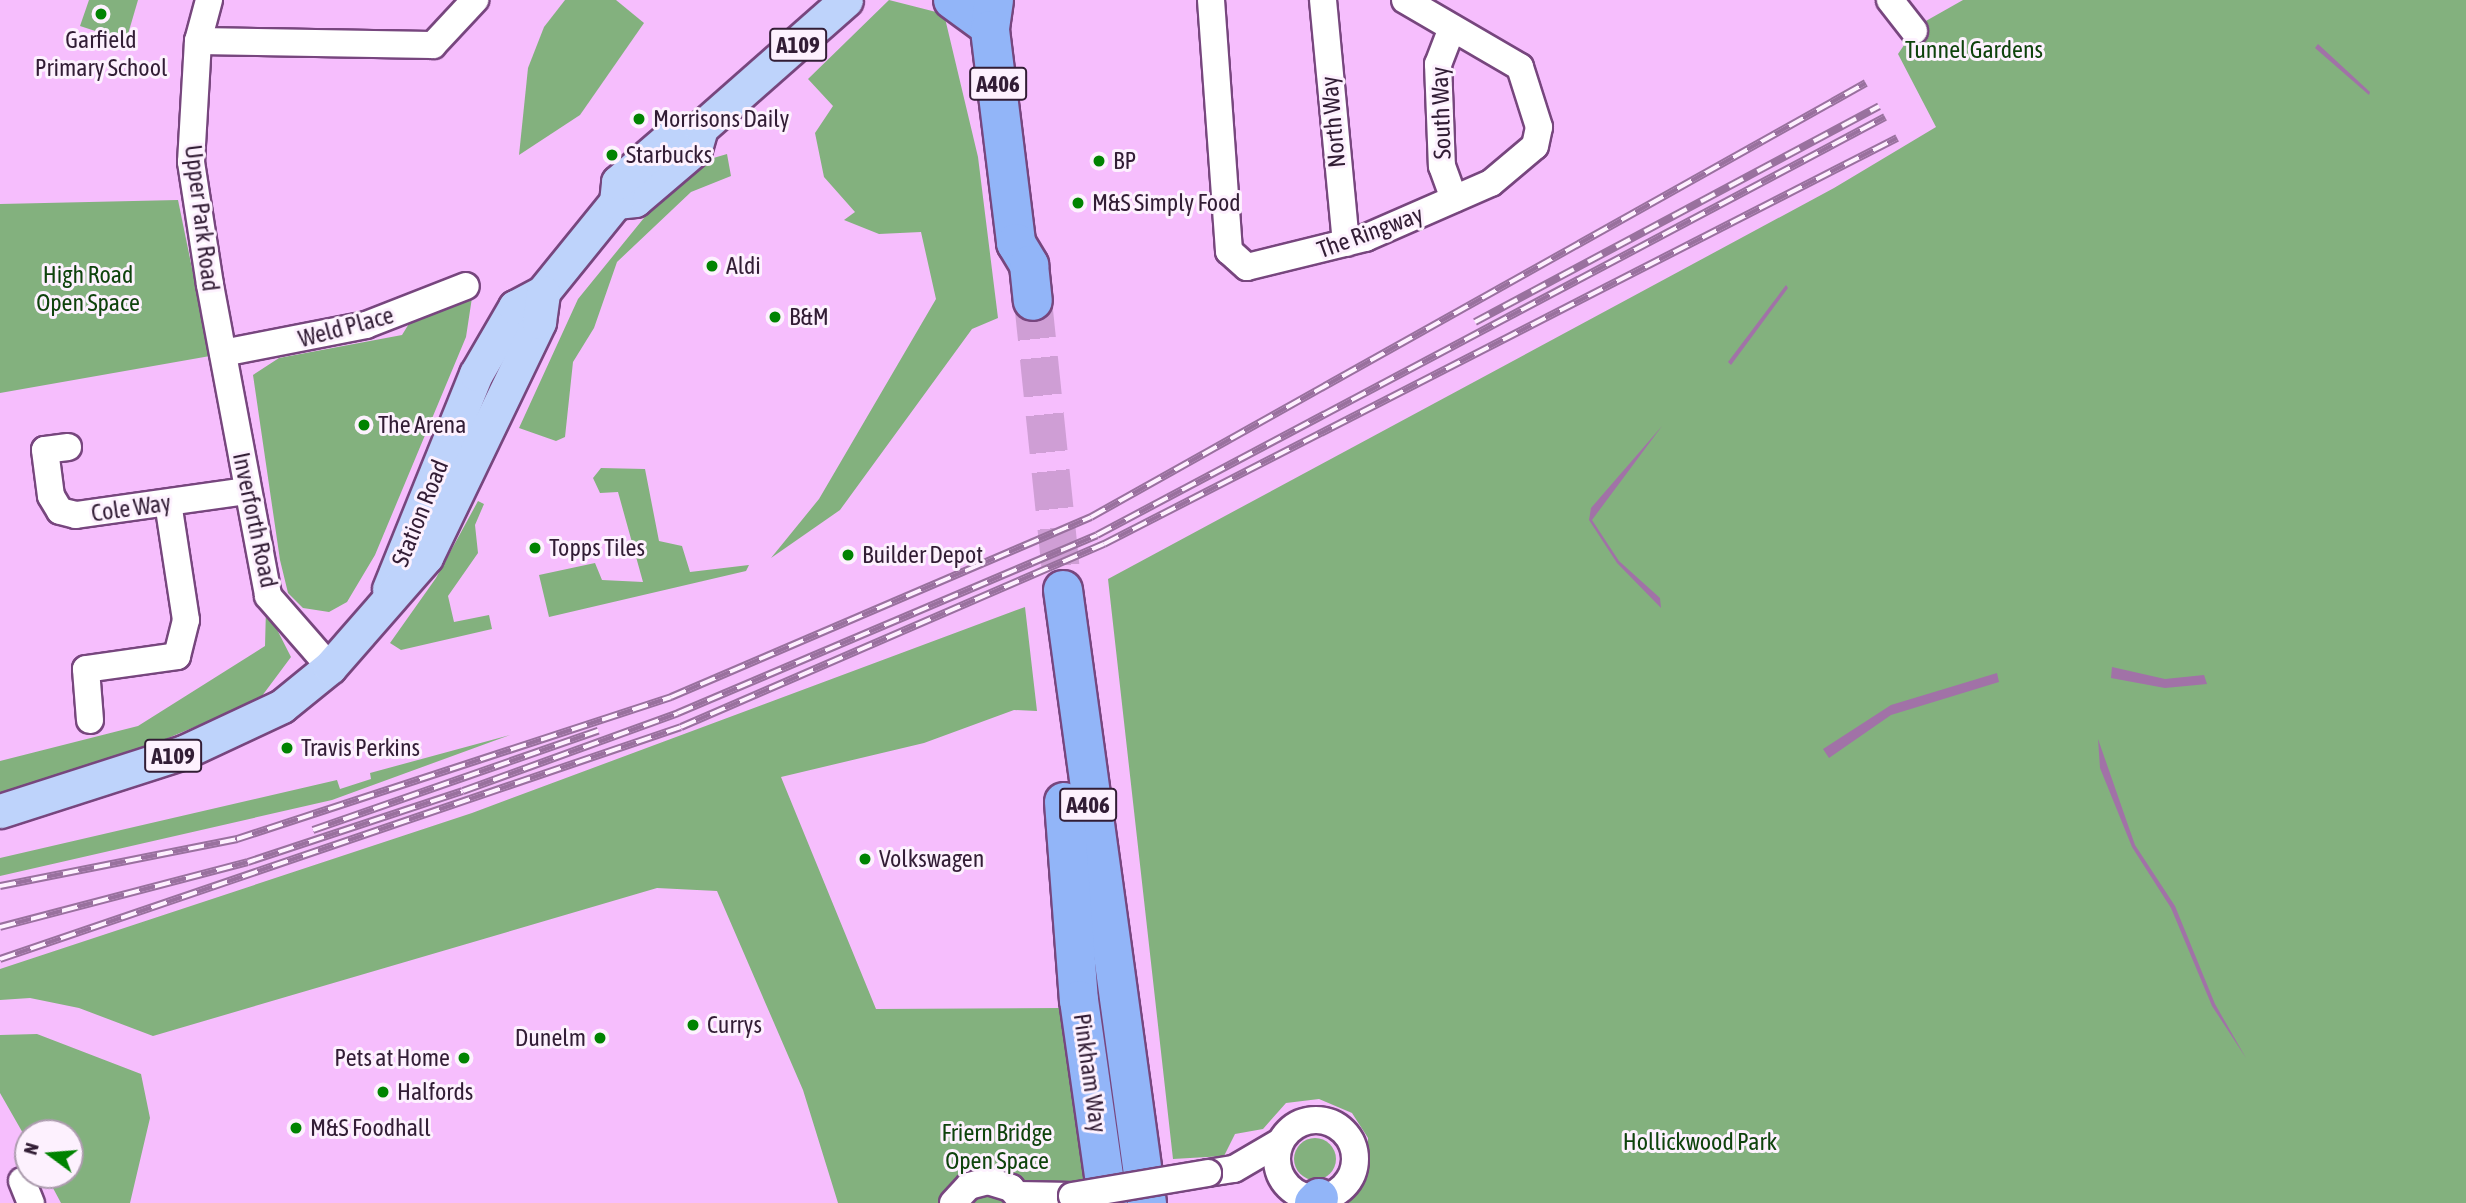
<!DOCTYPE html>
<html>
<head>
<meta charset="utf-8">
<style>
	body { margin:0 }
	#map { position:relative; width:2466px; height:1203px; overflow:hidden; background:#f6befd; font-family:"Asap Condensed",sans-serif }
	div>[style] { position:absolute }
	.green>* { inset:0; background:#83b17e }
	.round { border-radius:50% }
	.water>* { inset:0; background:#a172a7 }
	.highway-tunnel>* { height:38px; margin-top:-19px; transform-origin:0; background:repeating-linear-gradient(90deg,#cf9ed5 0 38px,transparent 0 57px) }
	.roads { filter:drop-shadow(2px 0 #77467e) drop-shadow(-2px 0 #77467e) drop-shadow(0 2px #77467e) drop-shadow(0 -2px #77467e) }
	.minor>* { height:26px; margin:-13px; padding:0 13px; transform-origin:13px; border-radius:13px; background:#fff }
	.minor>.ring { margin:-13px; padding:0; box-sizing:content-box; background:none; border:26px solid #fff; border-radius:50% }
	.major>* { height:33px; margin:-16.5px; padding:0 16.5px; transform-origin:16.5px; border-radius:16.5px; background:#bed3fb }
	.highway>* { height:38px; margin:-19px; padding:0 19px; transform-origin:19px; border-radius:19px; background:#92b5f8 }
	.rail>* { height:8px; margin-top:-4px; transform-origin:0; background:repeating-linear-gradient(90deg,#fdf1fe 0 16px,#99719e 0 32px); box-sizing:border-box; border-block:2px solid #99719e }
	.bridges { filter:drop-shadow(2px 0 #77467e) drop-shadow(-2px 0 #77467e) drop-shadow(0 2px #77467e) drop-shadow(0 -2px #77467e) }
	.minor-bridge>* { height:26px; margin:-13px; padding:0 13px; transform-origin:13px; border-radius:13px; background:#fff }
	.dots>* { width:19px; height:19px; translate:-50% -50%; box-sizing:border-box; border:4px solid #fdf1fe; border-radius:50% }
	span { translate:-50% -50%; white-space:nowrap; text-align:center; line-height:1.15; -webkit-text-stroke:6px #fdf1fe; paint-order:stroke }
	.shield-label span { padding:2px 5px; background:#fdf1fe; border:2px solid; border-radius:5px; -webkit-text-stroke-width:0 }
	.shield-label { font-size:23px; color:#321d35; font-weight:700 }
	.poi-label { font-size:24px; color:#321d35 }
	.left { translate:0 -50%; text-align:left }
	.right { translate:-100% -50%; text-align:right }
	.park-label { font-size:24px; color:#0e430c }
	.street-label { font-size:24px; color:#321d35 }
	.north { position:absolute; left:14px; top:1119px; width:70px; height:70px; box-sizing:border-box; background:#fdf1fe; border:2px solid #ac9cae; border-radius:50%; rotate:286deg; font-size:19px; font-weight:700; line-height:28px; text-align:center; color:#321d35 }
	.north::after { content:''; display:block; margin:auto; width:24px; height:32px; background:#008301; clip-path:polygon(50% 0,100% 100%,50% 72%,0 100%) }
</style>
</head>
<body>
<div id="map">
	<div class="green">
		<i style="clip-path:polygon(89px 0,138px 0,126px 41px,80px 26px)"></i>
		<i style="clip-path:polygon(565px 0,616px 0,644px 23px,580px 115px,519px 155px,528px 68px,544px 27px)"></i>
		<i style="clip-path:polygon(889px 0,944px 14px,978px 157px,998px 318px,972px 329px,840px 510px,771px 558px,819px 499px,936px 299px,921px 232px,879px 234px,844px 220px,855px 212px,824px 177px,815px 133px,833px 106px,808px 79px)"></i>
		<i style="clip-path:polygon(1963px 0,2466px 0,2466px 1203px,1340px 1203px,1366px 1172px,1368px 1138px,1352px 1113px,1319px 1099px,1286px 1103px,1263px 1129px,1235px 1134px,1224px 1156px,1173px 1159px,1108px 579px,1834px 188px,1936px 127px,1898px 54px,1917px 26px)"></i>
		<i style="clip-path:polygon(727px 154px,731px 176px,691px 192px,617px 262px,594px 328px,573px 362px,565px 437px,556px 441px,519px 428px,578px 299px,648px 213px,710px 159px)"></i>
		<i style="clip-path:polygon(178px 200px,210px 356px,0 393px,0 204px)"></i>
		<i style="clip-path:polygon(473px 291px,466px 337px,375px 555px,347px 602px,329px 612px,303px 608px,288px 593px,280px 560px,253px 375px,279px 358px,402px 335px,415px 314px)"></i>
		<i style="clip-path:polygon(601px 468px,645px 469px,659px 541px,682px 546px,690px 572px,749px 565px,746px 571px,549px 617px,539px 575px,595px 563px,602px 580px,643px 582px,618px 492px,600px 493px,593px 478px)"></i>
		<i style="clip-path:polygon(478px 501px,484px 504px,475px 525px,478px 553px,448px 596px,454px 622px,489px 615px,492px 629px,401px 650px,390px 643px,436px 578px)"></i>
		<i style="clip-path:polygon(1025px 607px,1037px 711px,1014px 710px,924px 743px,781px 777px,876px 1009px,1062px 1008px,1088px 1203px,838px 1203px,803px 1090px,717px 891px,657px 888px,153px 1036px,79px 1008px,30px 998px,0 1000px,0 969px,472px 813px)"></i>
		<i style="clip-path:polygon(266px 608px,291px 657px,259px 700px,106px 764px,0 796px,0 761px,138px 726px,265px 646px)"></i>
		<i style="clip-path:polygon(510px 735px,332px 800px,0 876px,0 858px,337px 780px,340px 789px,371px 779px,370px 773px)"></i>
		<i style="clip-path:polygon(37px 1034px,141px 1074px,150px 1118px,130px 1203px,61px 1203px,46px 1175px,70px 1175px,70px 1133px,28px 1133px,28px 1142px,0 1093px,0 1035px)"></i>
		<i class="round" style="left:1294px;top:1138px;width:42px;height:42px"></i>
	</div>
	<div class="water">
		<i style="clip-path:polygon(2318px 44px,2370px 92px,2369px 95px,2315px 48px)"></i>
		<i style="clip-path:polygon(1786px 285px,1788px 288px,1731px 365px,1728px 362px)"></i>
		<i style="clip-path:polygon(1662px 426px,1592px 520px,1619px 561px,1660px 598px,1661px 608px,1617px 563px,1589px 520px,1591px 508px)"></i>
		<i style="clip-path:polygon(2112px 667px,2165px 679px,2204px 675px,2207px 684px,2165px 688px,2111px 678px)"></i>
		<i style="clip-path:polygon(1997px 673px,1999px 682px,1891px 715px,1829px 758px,1823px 749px,1891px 705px)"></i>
		<i style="clip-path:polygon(2098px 739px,2135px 845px,2175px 906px,2215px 1004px,2246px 1058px,2212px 1006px,2171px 908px,2132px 847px,2100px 768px)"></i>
	</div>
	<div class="highway-tunnel">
		<i style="left:1033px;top:301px;width:291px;rotate:84.1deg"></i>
	</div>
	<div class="roads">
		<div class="minor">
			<i style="left:209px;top:0;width:42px;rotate:105deg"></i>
			<i style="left:198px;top:41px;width:121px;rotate:93.3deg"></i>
			<i style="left:191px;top:162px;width:124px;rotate:81.2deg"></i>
			<i style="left:210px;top:285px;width:316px;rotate:79.4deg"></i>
			<i style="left:268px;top:596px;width:94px;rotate:48.9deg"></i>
			<i style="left:1211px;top:0;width:252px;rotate:85.9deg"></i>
			<i style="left:1229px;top:251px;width:24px;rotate:42deg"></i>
			<i style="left:1247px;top:267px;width:122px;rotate:-13.8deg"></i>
			<i style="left:1365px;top:238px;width:137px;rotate:-23.6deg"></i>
			<i style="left:1491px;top:183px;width:57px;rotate:-40.1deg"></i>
			<i style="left:1535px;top:146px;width:19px;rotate:-78deg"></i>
			<i style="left:1539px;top:127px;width:63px;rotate:-107.6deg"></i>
			<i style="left:1520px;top:67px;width:133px;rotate:-149.8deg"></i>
			<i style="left:1323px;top:0;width:244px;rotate:84.6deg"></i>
			<i style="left:1890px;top:0;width:39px;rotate:52deg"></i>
			<i style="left:1452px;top:28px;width:39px;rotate:111deg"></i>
			<i style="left:1438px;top:64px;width:102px;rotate:87.8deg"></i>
			<i style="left:1442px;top:166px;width:35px;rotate:70deg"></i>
			<i style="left:198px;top:41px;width:235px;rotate:1deg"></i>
			<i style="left:433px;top:45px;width:62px;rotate:-47deg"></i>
			<i style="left:223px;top:353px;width:146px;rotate:-11.1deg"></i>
			<i style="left:366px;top:325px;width:107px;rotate:-21.3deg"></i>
			<i style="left:68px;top:447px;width:23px;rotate:173deg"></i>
			<i style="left:45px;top:450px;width:46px;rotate:82.6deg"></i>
			<i style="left:51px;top:496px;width:17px;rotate:59deg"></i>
			<i style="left:60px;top:511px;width:16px;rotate:14deg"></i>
			<i style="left:76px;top:515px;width:173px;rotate:-8deg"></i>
			<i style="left:90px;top:720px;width:51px;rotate:-94.5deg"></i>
			<i style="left:86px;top:669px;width:92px;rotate:-8.1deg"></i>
			<i style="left:177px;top:656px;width:37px;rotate:-76deg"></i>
			<i style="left:186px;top:620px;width:118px;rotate:-98.7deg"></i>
			<i class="ring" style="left:1277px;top:1120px;width:52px;height:52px"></i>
			<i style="left:1208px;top:1173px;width:26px;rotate:-9deg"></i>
			<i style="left:1234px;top:1169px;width:53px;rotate:-30.4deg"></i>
			<i style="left:22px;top:1181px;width:24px;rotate:68deg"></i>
			<i style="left:1018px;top:1195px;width:54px;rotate:1.1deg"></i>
			<i style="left:953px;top:1203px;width:23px;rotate:-47deg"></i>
			<i style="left:969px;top:1186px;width:20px;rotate:-15deg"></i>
			<i style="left:988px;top:1181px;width:24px;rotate:17deg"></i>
			<i style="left:1011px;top:1188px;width:19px;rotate:51deg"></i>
		</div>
		<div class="major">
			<i style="left:616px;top:202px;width:19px;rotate:-6deg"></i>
			<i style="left:635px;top:200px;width:79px;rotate:-40.4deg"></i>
			<i style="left:695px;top:149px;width:22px;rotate:-74deg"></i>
			<i style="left:389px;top:589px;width:232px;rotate:-68deg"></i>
			<i style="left:476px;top:374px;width:78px;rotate:-59.8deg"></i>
			<i style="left:515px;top:307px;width:32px;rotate:-28deg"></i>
			<i style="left:543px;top:292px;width:116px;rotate:-51deg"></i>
			<i style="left:616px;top:202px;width:20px;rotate:-84deg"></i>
			<i style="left:618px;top:182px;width:77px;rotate:-40.8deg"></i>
			<i style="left:676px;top:132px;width:25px;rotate:-9deg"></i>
			<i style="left:701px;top:128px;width:193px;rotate:-41.4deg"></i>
			<i style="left:0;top:811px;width:193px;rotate:-17.8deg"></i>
			<i style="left:184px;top:752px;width:108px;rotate:-25.1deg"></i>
			<i style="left:282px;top:706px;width:62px;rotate:-39.1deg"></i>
			<i style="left:330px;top:667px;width:146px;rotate:-48.9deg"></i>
			<i style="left:426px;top:557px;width:261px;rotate:-64.3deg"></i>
			<i style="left:539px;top:322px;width:30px;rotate:-82deg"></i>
		</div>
		<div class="highway">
			<i style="left:953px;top:0;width:36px;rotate:36deg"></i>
			<i style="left:994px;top:0;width:30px;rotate:98deg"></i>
			<i style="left:990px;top:30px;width:215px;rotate:83deg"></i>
			<i style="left:1016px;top:243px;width:26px;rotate:59deg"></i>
			<i style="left:1029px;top:265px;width:36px;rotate:84deg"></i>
			<i style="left:1063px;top:590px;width:619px;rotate:82.2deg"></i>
			<i style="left:1064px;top:802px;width:199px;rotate:85.7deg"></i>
			<i style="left:1079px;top:1000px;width:205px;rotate:81.9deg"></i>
			<i style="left:1314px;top:1203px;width:7px;rotate:-45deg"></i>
		</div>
	</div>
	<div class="rail">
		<i style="left:1475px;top:322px;width:458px;rotate:-28.1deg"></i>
		<i style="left:313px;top:830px;width:302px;rotate:-19.2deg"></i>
		<i style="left:0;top:886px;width:242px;rotate:-11.2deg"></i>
		<i style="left:237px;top:839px;width:457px;rotate:-18.1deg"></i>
		<i style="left:671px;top:697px;width:457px;rotate:-23.2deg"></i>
		<i style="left:1091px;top:517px;width:888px;rotate:-29.25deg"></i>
		<i style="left:0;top:927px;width:256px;rotate:-14.7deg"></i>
		<i style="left:248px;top:862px;width:226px;rotate:-18.3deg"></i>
		<i style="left:463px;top:791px;width:229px;rotate:-19.9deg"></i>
		<i style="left:678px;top:713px;width:455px;rotate:-23deg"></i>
		<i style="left:1097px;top:535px;width:892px;rotate:-27.94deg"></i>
		<i style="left:0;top:959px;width:719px;rotate:-18.81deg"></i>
		<i style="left:681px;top:727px;width:461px;rotate:-23.4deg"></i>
		<i style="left:1104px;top:544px;width:891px;rotate:-27.11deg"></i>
	</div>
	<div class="bridges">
		<div class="minor-bridge">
			<i style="left:1072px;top:1196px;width:138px;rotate:-9.6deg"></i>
		</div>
	</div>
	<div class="dots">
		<i style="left:101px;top:14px;background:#008301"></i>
		<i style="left:639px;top:119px;background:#008301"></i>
		<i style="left:612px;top:155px;background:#008301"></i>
		<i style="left:1099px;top:161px;background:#008301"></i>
		<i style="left:1078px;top:203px;background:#008301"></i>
		<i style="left:712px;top:266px;background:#008301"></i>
		<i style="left:775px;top:317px;background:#008301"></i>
		<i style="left:364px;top:425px;background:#008301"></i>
		<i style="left:535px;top:548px;background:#008301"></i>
		<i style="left:848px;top:555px;background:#008301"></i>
		<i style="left:287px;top:748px;background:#008301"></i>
		<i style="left:865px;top:859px;background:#008301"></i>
		<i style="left:693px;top:1025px;background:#008301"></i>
		<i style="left:600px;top:1038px;background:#008301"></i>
		<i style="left:464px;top:1058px;background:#008301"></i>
		<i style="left:383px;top:1092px;background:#008301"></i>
		<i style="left:296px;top:1128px;background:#008301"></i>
	</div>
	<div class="shield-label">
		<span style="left:798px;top:45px">A109</span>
		<span style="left:998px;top:84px">A406</span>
		<span style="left:173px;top:756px">A109</span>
		<span style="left:1088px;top:805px">A406</span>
	</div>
	<div class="poi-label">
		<span style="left:101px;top:54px">Garfield<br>Primary School</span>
		<span class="left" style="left:653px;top:119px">Morrisons Daily</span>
		<span class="left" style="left:626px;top:155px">Starbucks</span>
		<span class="left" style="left:1113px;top:161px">BP</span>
		<span class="left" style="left:1092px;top:203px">M&amp;S Simply Food</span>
		<span class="left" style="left:726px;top:266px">Aldi</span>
		<span class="left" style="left:789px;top:317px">B&amp;M</span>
		<span class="left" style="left:378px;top:425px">The Arena</span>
		<span class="left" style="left:549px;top:548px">Topps Tiles</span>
		<span class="left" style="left:862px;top:555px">Builder Depot</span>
		<span class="left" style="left:301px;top:748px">Travis Perkins</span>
		<span class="left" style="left:879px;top:859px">Volkswagen</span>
		<span class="left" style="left:707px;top:1025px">Currys</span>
		<span class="right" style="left:586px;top:1038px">Dunelm</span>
		<span class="right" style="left:450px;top:1058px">Pets at Home</span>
		<span class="left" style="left:397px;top:1092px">Halfords</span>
		<span class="left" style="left:310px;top:1128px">M&amp;S Foodhall</span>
	</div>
	<div class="park-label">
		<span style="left:1974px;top:50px">Tunnel Gardens</span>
		<span style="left:88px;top:289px">High Road<br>Open Space</span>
		<span style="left:997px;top:1147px">Friern Bridge<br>Open Space</span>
		<span style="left:1700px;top:1142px">Hollickwood Park</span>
	</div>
	<div class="street-label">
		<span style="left:1441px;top:113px;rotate:-92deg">South Way</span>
		<span style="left:1333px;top:122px;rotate:-95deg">North Way</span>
		<span style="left:202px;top:218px;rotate:83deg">Upper Park Road</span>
		<span style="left:1370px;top:232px;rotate:-20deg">The Ringway</span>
		<span style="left:346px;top:327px;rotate:-15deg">Weld Place</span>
		<span style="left:131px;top:508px;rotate:-8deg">Cole Way</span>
		<span style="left:420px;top:513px;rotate:-68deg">Station Road</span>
		<span style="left:255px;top:520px;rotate:78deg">Inverforth Road</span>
		<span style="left:1090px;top:1073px;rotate:82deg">Pinkham Way</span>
	</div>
	<div class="north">N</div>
</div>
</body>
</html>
